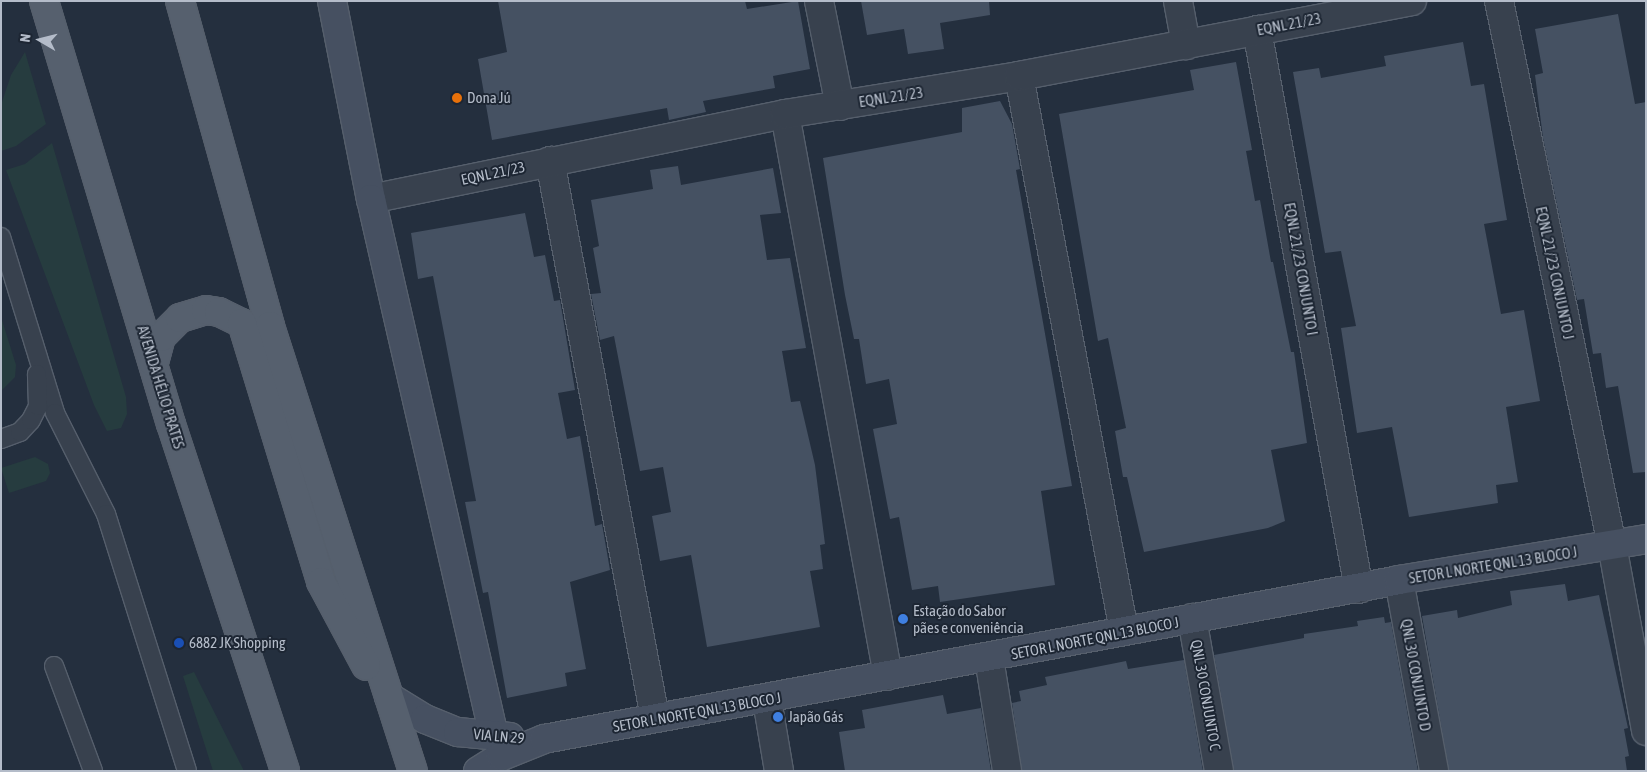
<!DOCTYPE html>
<html>
<head>
<meta charset="utf-8">
<style>
	body { margin:0 }
	#map { position:relative; width:1647px; height:772px; overflow:hidden; background:#242f3e; font-family:"Asap Condensed",sans-serif }
	div>[style] { position:absolute }
	.green>* { inset:0; background:#263c3f }
	.building>* { inset:0; background:#455162 }
	.roads { filter:drop-shadow(1px 0 #565f6c) drop-shadow(-1px 0 #565f6c) drop-shadow(0 1px #565f6c) drop-shadow(0 -1px #565f6c) }
	.lane>* { height:18px; margin:-9px; padding:0 9px; transform-origin:9px; border-radius:9px; background:#38414e }
	.street>* { height:28px; margin:-14px; padding:0 14px; transform-origin:14px; border-radius:14px; background:#38414e }
	.secondary>* { height:28px; margin:-14px; padding:0 14px; transform-origin:14px; border-radius:14px; background:#465061 }
	.primary>* { height:28px; margin:-14px; padding:0 14px; transform-origin:14px; border-radius:14px; background:#56606e }
	.dots>* { width:14px; height:14px; translate:-50% -50%; box-sizing:border-box; border:2px solid #1d2633; border-radius:50% }
	span { translate:-50% -50%; white-space:nowrap; text-align:center; line-height:1.15; -webkit-text-stroke:4px #1d2633; paint-order:stroke }
	.street-label { font-size:15px; color:#b4bcc9 }
	.poi-label { font-size:15px; color:#b4bcc9 }
	.left { translate:0 -50%; text-align:left }
	.frame { position:absolute; inset:0; border:2px solid #b4bcc9; pointer-events:none }
	.north { position:absolute; left:15px; top:15px; width:50px; height:50px; -webkit-text-stroke:4px #1d2633; paint-order:stroke; rotate:278deg; font-size:14px; font-weight:700; line-height:20px; text-align:center; color:#b4bcc9 }
	.north::after { content:''; display:block; margin:auto; width:18px; height:22px; background:#b4bcc9; clip-path:polygon(50% 0,100% 100%,50% 72%,0 100%) }
</style>
</head>
<body>
<div id="map">
	<div class="green">
		<i style="clip-path:polygon(25px 52px,46px 124px,16px 146px,1px 151px,2px 102px,11px 75px)"></i>
		<i style="clip-path:polygon(52px 143px,126px 397px,127px 414px,121px 428px,107px 431px,94px 405px,6px 170px,25px 164px)"></i>
		<i style="clip-path:polygon(1px 317px,16px 365px,15px 377px,1px 391px)"></i>
		<i style="clip-path:polygon(35px 457px,48px 464px,50px 473px,46px 481px,9px 493px,1px 468px)"></i>
		<i style="clip-path:polygon(194px 672px,243px 769px,243px 771px,213px 771px,183px 676px)"></i>
	</div>
	<div class="building">
		<i style="clip-path:polygon(498px 1px,745px 1px,747px 9px,798px 1px,810px 69px,773px 76px,775px 88px,703px 101px,706px 112px,669px 120px,667px 108px,492px 140px,478px 59px,507px 52px)"></i>
		<i style="clip-path:polygon(861px 1px,989px 1px,990px 15px,940px 23px,944px 49px,908px 54px,904px 29px,867px 35px)"></i>
		<i style="clip-path:polygon(1618px 14px,1635px 104px,1646px 102px,1646px 472px,1633px 473px,1618px 386px,1606px 388px,1601px 353px,1593px 354px,1584px 299px,1577px 300px,1543px 138px,1535px 75px,1543px 73px,1535px 29px)"></i>
		<i style="clip-path:polygon(1463px 42px,1471px 86px,1484px 84px,1507px 220px,1484px 224px,1501px 314px,1524px 310px,1540px 401px,1506px 407px,1518px 482px,1496px 485px,1498px 503px,1409px 517px,1392px 427px,1357px 433px,1341px 328px,1356px 326px,1341px 251px,1325px 253px,1293px 72px,1319px 68px,1321px 78px,1386px 66px,1384px 56px)"></i>
		<i style="clip-path:polygon(1236px 62px,1252px 150px,1246px 151px,1255px 201px,1260px 200px,1271px 262px,1273px 262px,1291px 352px,1294px 352px,1307px 443px,1271px 450px,1285px 521px,1268px 528px,1144px 552px,1127px 477px,1123px 477px,1115px 431px,1126px 428px,1108px 338px,1098px 341px,1059px 114px,1194px 90px,1190px 70px)"></i>
		<i style="clip-path:polygon(1000px 101px,1012px 124px,1020px 169px,1016px 170px,1072px 486px,1041px 491px,1055px 585px,940px 602px,938px 586px,912px 590px,899px 517px,890px 519px,873px 429px,897px 424px,889px 379px,866px 384px,859px 339px,854px 339px,845px 295px,823px 158px,962px 132px,962px 108px)"></i>
		<i style="clip-path:polygon(678px 166px,681px 185px,773px 168px,781px 213px,760px 215px,767px 260px,790px 258px,806px 348px,782px 351px,791px 402px,800px 401px,815px 465px,825px 544px,820px 545px,823px 569px,810px 571px,820px 627px,707px 647px,691px 555px,660px 561px,652px 516px,671px 512px,663px 467px,640px 471px,614px 336px,600px 340px,591px 294px,601px 293px,593px 248px,599px 246px,591px 200px,653px 189px,650px 170px)"></i>
		<i style="clip-path:polygon(525px 213px,534px 257px,545px 255px,554px 301px,560px 300px,575px 390px,558px 393px,567px 439px,580px 436px,595px 526px,602px 524px,610px 570px,570px 582px,586px 669px,565px 673px,567px 686px,507px 698px,488px 592px,483px 593px,465px 502px,476px 501px,433px 276px,418px 279px,411px 233px)"></i>
		<i style="clip-path:polygon(1565px 584px,1568px 601px,1599px 595px,1628px 728px,1624px 729px,1629px 756px,1625px 757px,1627px 771px,1449px 771px,1422px 616px,1457px 610px,1458px 618px,1512px 605px,1510px 591px)"></i>
		<i style="clip-path:polygon(1384px 617px,1385px 623px,1391px 622px,1418px 771px,1234px 771px,1214px 655px,1304px 638px,1304px 634px,1358px 626px,1357px 621px)"></i>
		<i style="clip-path:polygon(1184px 660px,1203px 771px,1022px 771px,1012px 703px,1021px 701px,1019px 691px,1047px 685px,1045px 677px,1111px 664px,1126px 661px,1128px 669px)"></i>
		<i style="clip-path:polygon(943px 695px,947px 714px,981px 708px,991px 771px,845px 771px,839px 732px,865px 728px,862px 710px)"></i>
	</div>
	<div class="roads">
		<div class="lane">
			<i style="left:1px;top:237px;width:184px;rotate:72.9deg"></i>
			<i style="left:55px;top:413px;width:113px;rotate:63.2deg"></i>
			<i style="left:106px;top:514px;width:269px;rotate:72.5deg"></i>
			<i style="left:1px;top:439px;width:20px;rotate:-20deg"></i>
			<i style="left:20px;top:432px;width:16px;rotate:-47deg"></i>
			<i style="left:31px;top:420px;width:16px;rotate:-63deg"></i>
			<i style="left:38px;top:406px;width:32px;rotate:-92deg"></i>
			<i style="left:54px;top:666px;width:112px;rotate:69.6deg"></i>
		</div>
		<div class="street">
			<i style="left:819px;top:1px;width:107px;rotate:78.7deg"></i>
			<i style="left:1178px;top:1px;width:45px;rotate:79.7deg"></i>
			<i style="left:1499px;top:1px;width:556px;rotate:78.27deg"></i>
			<i style="left:1612px;top:545px;width:189px;rotate:79.6deg"></i>
			<i style="left:1257px;top:30px;width:568px;rotate:79.66deg"></i>
			<i style="left:1019px;top:76px;width:565px;rotate:79.29deg"></i>
			<i style="left:785px;top:114px;width:571px;rotate:79.61deg"></i>
			<i style="left:550px;top:161px;width:567px;rotate:79.32deg"></i>
			<i style="left:371px;top:199px;width:423px;rotate:-11.6deg"></i>
			<i style="left:785px;top:114px;width:237px;rotate:-9.2deg"></i>
			<i style="left:1019px;top:76px;width:400px;rotate:-10.8deg"></i>
			<i style="left:1399px;top:580px;width:194px;rotate:79.6deg"></i>
			<i style="left:1192px;top:618px;width:155px;rotate:80deg"></i>
			<i style="left:989px;top:658px;width:114px;rotate:80.9deg"></i>
			<i style="left:767px;top:700px;width:72px;rotate:80.4deg"></i>
		</div>
		<div class="secondary">
			<i style="left:332px;top:1px;width:202px;rotate:78.9deg"></i>
			<i style="left:371px;top:199px;width:551px;rotate:77.1deg"></i>
			<i style="left:389px;top:697px;width:42px;rotate:31.4deg"></i>
			<i style="left:425px;top:719px;width:35px;rotate:22deg"></i>
			<i style="left:458px;top:732px;width:52px;rotate:5.5deg"></i>
			<i style="left:478px;top:771px;width:28px;rotate:-32deg"></i>
			<i style="left:502px;top:756px;width:45px;rotate:-22deg"></i>
			<i style="left:544px;top:739px;width:870px;rotate:-10.53deg"></i>
			<i style="left:1399px;top:580px;width:250px;rotate:-9.4deg"></i>
		</div>
		<div class="primary">
			<i style="left:44px;top:1px;width:442px;rotate:73.3deg"></i>
			<i style="left:171px;top:424px;width:365px;rotate:71.8deg"></i>
			<i style="left:180px;top:1px;width:337px;rotate:74.5deg"></i>
			<i style="left:270px;top:326px;width:467px;rotate:72.2deg"></i>
			<i style="left:154px;top:363px;width:27px;rotate:-75deg"></i>
			<i style="left:161px;top:337px;width:27px;rotate:-45deg"></i>
			<i style="left:180px;top:318px;width:27px;rotate:-17deg"></i>
			<i style="left:206px;top:310px;width:13px;rotate:9deg"></i>
			<i style="left:219px;top:312px;width:25px;rotate:26deg"></i>
			<i style="left:242px;top:323px;width:271px;rotate:73deg"></i>
			<i style="left:321px;top:582px;width:95px;rotate:61.8deg"></i>
		</div>
	</div>
	<div class="dots">
		<i style="left:457px;top:98px;background:#e8710a"></i>
		<i style="left:903px;top:619px;background:#3f7fe0"></i>
		<i style="left:179px;top:643px;background:#1a4fb4"></i>
		<i style="left:778px;top:717px;background:#3f7fe0"></i>
	</div>
	<div class="street-label">
		<span style="left:1289px;top:24px;rotate:-11deg">EQNL 21/23</span>
		<span style="left:891px;top:97px;rotate:-9deg">EQNL 21/23</span>
		<span style="left:493px;top:173px;rotate:-12deg">EQNL 21/23</span>
		<span style="left:1301px;top:269px;rotate:80deg">EQNL 21/23 CONJUNTO I</span>
		<span style="left:1555px;top:273px;rotate:78deg">EQNL 21/23 CONJUNTO J</span>
		<span style="left:161px;top:387px;rotate:73deg">AVENIDA HÉLIO PRATES</span>
		<span style="left:1493px;top:565px;rotate:-9deg">SETOR L NORTE QNL 13 BLOCO J</span>
		<span style="left:1095px;top:638px;rotate:-11deg">SETOR L NORTE QNL 13 BLOCO J</span>
		<span style="left:1416px;top:675px;rotate:80deg">QNL 30 CONJUNTO D</span>
		<span style="left:1206px;top:695px;rotate:80deg">QNL 30 CONJUNTO C</span>
		<span style="left:697px;top:712px;rotate:-10deg">SETOR L NORTE QNL 13 BLOCO J</span>
		<span style="left:499px;top:736px;rotate:5deg">VIA LN 29</span>
	</div>
	<div class="poi-label">
		<span class="left" style="left:467px;top:98px">Dona Jú</span>
		<span class="left" style="left:913px;top:619px">Estação do Sabor<br>pães e conveniência</span>
		<span class="left" style="left:189px;top:643px">6882 JK Shopping</span>
		<span class="left" style="left:788px;top:717px">Japão Gás</span>
	</div>
	<div class="frame"></div>
	<div class="north">N</div>
</div>
</body>
</html>
